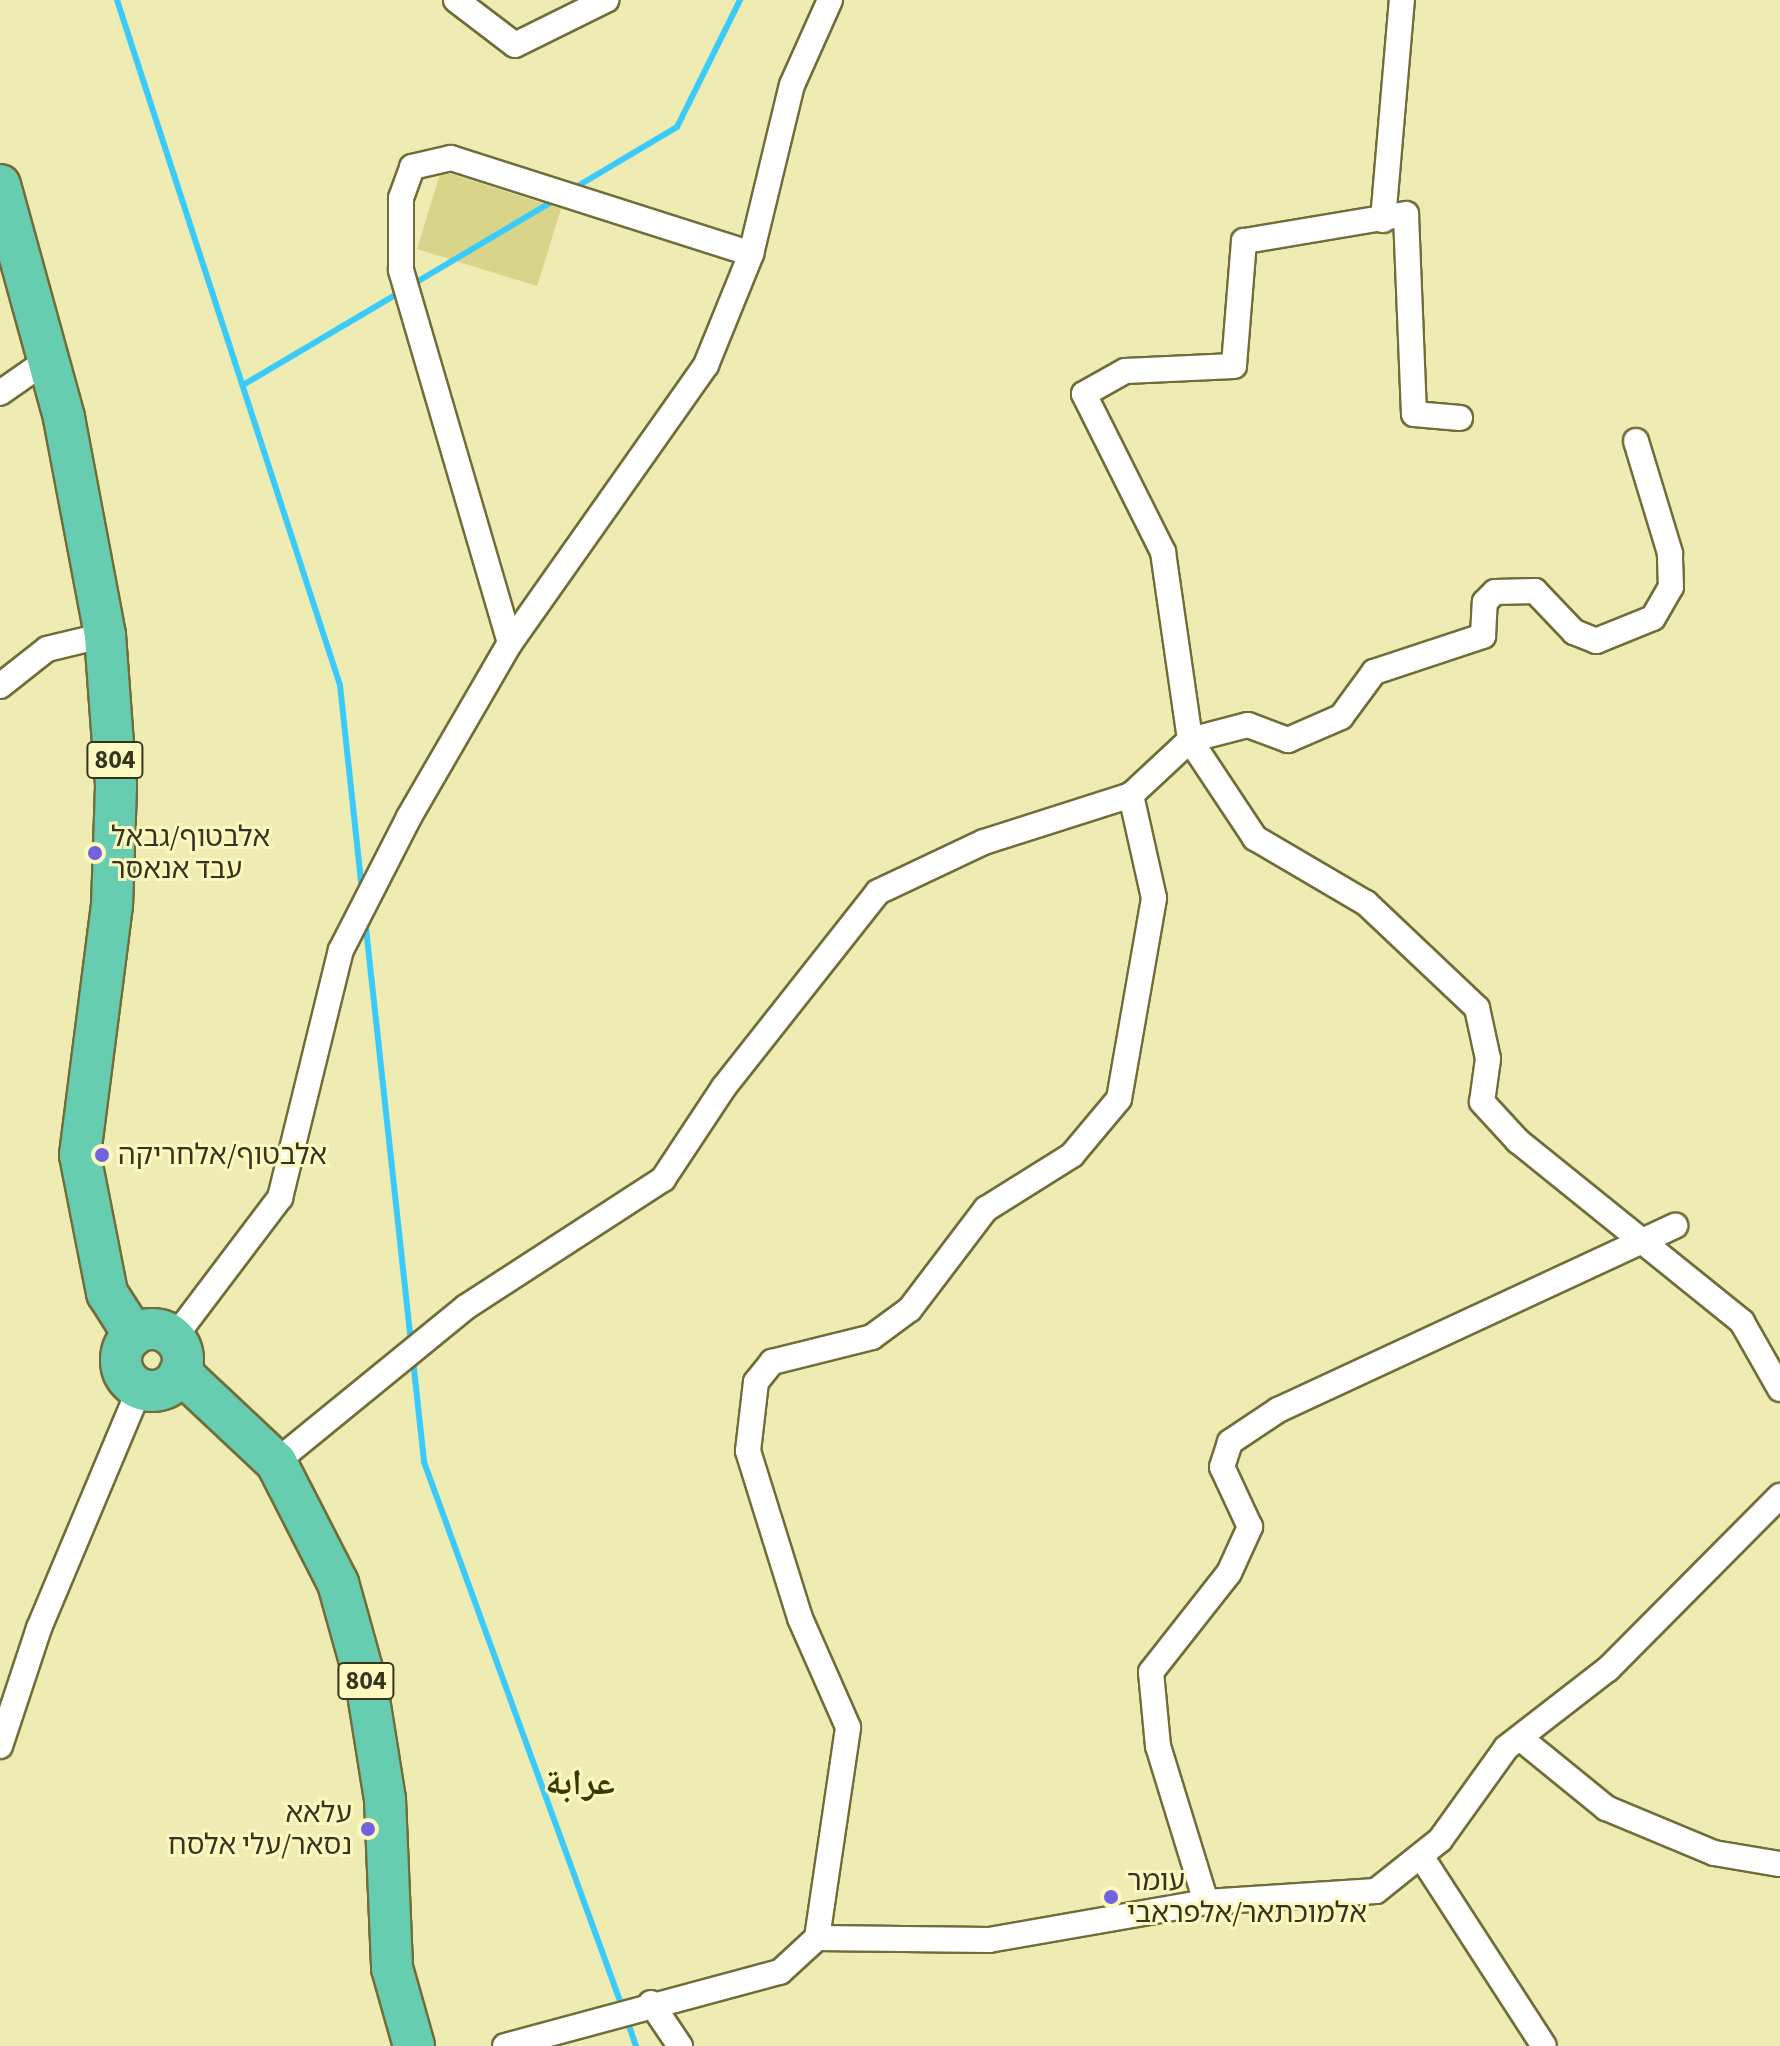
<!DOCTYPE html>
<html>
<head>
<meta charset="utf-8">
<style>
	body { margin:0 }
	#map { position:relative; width:1780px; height:2046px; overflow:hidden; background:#eeebb3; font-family:"Source Sans 3","Noto Naskh Arabic","Noto Sans Hebrew",sans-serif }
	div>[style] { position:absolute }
	.green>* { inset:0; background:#d8d48a }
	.stream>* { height:6px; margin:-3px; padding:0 3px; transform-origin:3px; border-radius:3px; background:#3bcbfa }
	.roads { filter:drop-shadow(2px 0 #716d3a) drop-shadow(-2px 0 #716d3a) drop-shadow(0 2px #716d3a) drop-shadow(0 -2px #716d3a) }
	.minor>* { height:24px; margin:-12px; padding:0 12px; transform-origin:12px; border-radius:12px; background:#fff }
	.primary>* { height:40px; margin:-20px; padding:0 20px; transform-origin:20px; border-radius:20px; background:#66cdb0 }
	.primary>.ring { margin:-20px; padding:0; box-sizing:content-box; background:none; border:40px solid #66cdb0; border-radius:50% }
	.dots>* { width:22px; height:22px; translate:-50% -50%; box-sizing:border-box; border:4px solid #fbf8c0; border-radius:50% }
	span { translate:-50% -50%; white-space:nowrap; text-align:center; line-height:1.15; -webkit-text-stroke:6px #fbf8c0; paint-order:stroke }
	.shield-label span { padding:2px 6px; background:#fbf8c0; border:2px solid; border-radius:6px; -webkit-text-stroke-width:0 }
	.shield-label { font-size:26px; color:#36341e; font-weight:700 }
	.poi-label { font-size:28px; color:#36341e }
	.left { translate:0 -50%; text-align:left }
	.right { translate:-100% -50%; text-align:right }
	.district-label { font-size:36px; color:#3c3800; font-weight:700 }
</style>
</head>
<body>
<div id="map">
	<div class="green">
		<i style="clip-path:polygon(441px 171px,561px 209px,537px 286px,417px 249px)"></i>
	</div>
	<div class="stream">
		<i style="left:117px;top:0;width:720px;rotate:71.97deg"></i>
		<i style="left:340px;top:685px;width:208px;rotate:83.9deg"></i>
		<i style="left:571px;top:190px;width:123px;rotate:-30.7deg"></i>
		<i style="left:677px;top:127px;width:142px;rotate:-63.6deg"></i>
		<i style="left:410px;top:286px;width:169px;rotate:-30.7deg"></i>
		<i style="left:243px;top:385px;width:182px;rotate:-30.6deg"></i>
		<i style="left:365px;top:919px;width:428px;rotate:83.8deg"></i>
		<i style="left:413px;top:1360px;width:103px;rotate:83.8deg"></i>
		<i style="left:424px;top:1462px;width:582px;rotate:70.01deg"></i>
		<i style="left:627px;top:2020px;width:28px;rotate:71deg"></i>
	</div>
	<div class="roads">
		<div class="minor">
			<i style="left:456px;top:0;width:74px;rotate:37.3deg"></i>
			<i style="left:515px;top:45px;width:102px;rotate:-26.3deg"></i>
			<i style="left:1383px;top:220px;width:221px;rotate:-85.1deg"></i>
			<i style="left:0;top:393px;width:60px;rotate:-34.8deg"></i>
			<i style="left:1460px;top:418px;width:46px;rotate:-175deg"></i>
			<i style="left:1414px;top:414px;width:200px;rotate:-92.3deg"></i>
			<i style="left:1406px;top:214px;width:164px;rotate:170.5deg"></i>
			<i style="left:1244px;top:241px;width:125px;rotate:94.6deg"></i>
			<i style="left:1234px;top:366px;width:109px;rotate:177.4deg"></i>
			<i style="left:1125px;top:371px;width:47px;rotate:150.7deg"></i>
			<i style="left:1084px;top:394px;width:177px;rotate:63.4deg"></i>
			<i style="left:1163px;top:552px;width:190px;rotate:81.8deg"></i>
			<i style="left:1190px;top:740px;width:118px;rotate:56.4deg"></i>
			<i style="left:1255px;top:838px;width:129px;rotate:30.4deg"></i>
			<i style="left:1366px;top:903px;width:153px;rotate:43.4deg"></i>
			<i style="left:1477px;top:1008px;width:52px;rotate:77.8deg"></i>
			<i style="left:1488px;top:1059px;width:43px;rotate:97.9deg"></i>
			<i style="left:1482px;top:1102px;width:53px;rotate:47.3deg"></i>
			<i style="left:1518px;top:1141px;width:288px;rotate:38.9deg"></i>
			<i style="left:1742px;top:1322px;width:77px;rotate:60.4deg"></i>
			<i style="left:510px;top:643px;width:389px;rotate:-106.3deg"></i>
			<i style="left:401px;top:270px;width:72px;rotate:-90deg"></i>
			<i style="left:401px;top:198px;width:33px;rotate:-70deg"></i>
			<i style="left:412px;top:167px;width:40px;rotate:-13deg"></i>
			<i style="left:451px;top:158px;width:315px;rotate:17.7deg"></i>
			<i style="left:0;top:686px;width:60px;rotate:-38.2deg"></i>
			<i style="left:47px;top:649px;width:60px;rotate:-13.6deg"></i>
			<i style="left:174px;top:1338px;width:176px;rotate:-52.9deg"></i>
			<i style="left:280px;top:1198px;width:255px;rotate:-76.2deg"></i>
			<i style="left:341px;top:950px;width:149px;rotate:-62.9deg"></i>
			<i style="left:409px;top:817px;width:201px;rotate:-59.9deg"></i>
			<i style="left:510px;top:643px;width:340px;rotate:-54.8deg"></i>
			<i style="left:706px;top:365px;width:120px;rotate:-67.9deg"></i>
			<i style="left:751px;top:254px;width:174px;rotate:-76.4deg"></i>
			<i style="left:792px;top:85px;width:93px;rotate:-65.9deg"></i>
			<i style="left:276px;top:1462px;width:245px;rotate:-39.2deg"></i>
			<i style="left:466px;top:1307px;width:235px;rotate:-33deg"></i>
			<i style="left:663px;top:1179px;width:110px;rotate:-56.5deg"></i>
			<i style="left:724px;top:1087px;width:248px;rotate:-51.7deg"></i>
			<i style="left:878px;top:892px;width:117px;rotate:-25.3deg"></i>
			<i style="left:984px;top:842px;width:154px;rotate:-17.7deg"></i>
			<i style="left:1131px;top:795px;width:81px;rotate:-43deg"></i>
			<i style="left:1190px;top:740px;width:60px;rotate:-14.5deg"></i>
			<i style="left:1248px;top:725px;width:43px;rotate:20.6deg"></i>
			<i style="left:1288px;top:740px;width:58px;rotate:-23.5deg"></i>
			<i style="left:1341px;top:717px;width:56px;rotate:-53.7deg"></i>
			<i style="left:1374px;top:672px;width:115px;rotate:-18.3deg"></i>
			<i style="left:1483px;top:636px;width:34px;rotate:-87deg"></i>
			<i style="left:1485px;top:602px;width:14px;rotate:-45deg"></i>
			<i style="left:1495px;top:592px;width:40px;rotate:-1.4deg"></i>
			<i style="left:1535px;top:591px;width:57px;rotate:46.4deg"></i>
			<i style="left:1574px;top:632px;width:24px;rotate:22deg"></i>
			<i style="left:1596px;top:641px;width:61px;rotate:-22deg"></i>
			<i style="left:1653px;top:618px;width:36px;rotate:-60deg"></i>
			<i style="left:1671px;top:587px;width:34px;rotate:-92deg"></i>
			<i style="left:1670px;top:553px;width:117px;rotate:-106.9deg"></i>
			<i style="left:1520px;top:1738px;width:111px;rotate:39.1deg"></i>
			<i style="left:1606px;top:1808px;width:117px;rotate:22.6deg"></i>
			<i style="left:1714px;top:1853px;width:67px;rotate:9.5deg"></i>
			<i style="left:0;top:1746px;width:124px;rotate:-71.7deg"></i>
			<i style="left:39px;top:1628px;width:260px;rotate:-67.2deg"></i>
			<i style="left:1421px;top:1856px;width:226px;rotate:57.1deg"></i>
			<i style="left:1206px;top:1902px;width:163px;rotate:-107.1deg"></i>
			<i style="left:1158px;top:1746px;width:74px;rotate:-95.4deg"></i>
			<i style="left:1151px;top:1672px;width:126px;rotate:-51.8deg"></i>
			<i style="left:1229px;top:1573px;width:51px;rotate:-65.5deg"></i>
			<i style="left:1250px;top:1527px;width:66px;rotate:-115deg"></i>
			<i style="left:1222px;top:1467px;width:26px;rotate:-72deg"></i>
			<i style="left:1230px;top:1442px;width:58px;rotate:-33.7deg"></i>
			<i style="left:1278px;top:1410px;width:438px;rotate:-24.9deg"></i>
			<i style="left:817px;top:1938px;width:213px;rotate:-81.6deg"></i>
			<i style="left:848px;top:1727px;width:119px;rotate:-113.8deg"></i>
			<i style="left:800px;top:1618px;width:175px;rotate:-107.3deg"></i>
			<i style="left:748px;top:1451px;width:69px;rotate:-83.4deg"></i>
			<i style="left:756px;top:1382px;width:26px;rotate:-51deg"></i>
			<i style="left:772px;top:1362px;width:103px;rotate:-14deg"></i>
			<i style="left:872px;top:1337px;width:47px;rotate:-36.4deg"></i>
			<i style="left:910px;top:1309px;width:126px;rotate:-52.8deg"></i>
			<i style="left:986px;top:1209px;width:102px;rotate:-32.1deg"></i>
			<i style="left:1072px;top:1155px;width:73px;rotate:-50deg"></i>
			<i style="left:1119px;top:1099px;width:204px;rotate:-80.1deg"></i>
			<i style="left:1154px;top:898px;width:106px;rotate:-102.6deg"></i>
			<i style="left:651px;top:2003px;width:52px;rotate:56deg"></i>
			<i style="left:505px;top:2046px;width:285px;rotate:-15.1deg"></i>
			<i style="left:780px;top:1972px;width:50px;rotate:-42.6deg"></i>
			<i style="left:817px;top:1938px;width:172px;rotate:0.7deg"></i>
			<i style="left:989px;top:1940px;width:220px;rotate:-9.9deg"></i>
			<i style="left:1206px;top:1902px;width:170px;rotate:-3.7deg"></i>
			<i style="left:1376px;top:1891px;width:82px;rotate:-38.6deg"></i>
			<i style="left:1440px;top:1840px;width:113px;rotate:-54.3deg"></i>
			<i style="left:1506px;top:1748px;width:129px;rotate:-37.8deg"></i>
			<i style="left:1608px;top:1669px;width:244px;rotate:-45.2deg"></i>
		</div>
		<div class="primary">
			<i style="left:0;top:185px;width:242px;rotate:74.6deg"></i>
			<i style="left:64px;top:418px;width:221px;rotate:79.3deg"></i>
			<i style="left:105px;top:635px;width:151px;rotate:85.8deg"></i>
			<i style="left:116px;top:786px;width:119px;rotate:91.9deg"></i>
			<i style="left:112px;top:905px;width:252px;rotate:97.3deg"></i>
			<i style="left:80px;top:1155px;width:141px;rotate:78.9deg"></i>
			<i style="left:107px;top:1293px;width:50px;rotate:57.3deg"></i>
			<i class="ring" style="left:121px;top:1329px;width:22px;height:22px"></i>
			<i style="left:180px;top:1372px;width:132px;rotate:43.2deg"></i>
			<i style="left:276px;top:1462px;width:136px;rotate:62.9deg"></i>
			<i style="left:338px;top:1583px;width:108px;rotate:74.4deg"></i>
			<i style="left:367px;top:1687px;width:113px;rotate:80.9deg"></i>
			<i style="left:385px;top:1799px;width:169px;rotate:87.6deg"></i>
			<i style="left:392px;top:1968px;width:81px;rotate:74.2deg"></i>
		</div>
	</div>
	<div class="dots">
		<i style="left:95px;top:853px;background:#7262dd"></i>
		<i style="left:102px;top:1155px;background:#7262dd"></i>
		<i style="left:368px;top:1829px;background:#7262dd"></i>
		<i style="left:1111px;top:1897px;background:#7262dd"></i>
	</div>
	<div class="shield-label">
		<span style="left:115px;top:760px">804</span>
		<span style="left:366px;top:1681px">804</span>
	</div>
	<div class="poi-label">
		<span class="left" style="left:111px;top:853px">אלבטוף/גבאל<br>עבד אנאסר</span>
		<span class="left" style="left:118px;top:1155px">אלבטוף/אלחריקה</span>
		<span class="right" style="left:352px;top:1829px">עלאא<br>נסאר/עלי אלסח</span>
		<span class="left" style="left:1127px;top:1897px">עומר<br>אלמוכתאר/אלפראבי</span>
	</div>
	<div class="district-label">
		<span style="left:580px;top:1783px">عرابة</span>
	</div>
</div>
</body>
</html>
